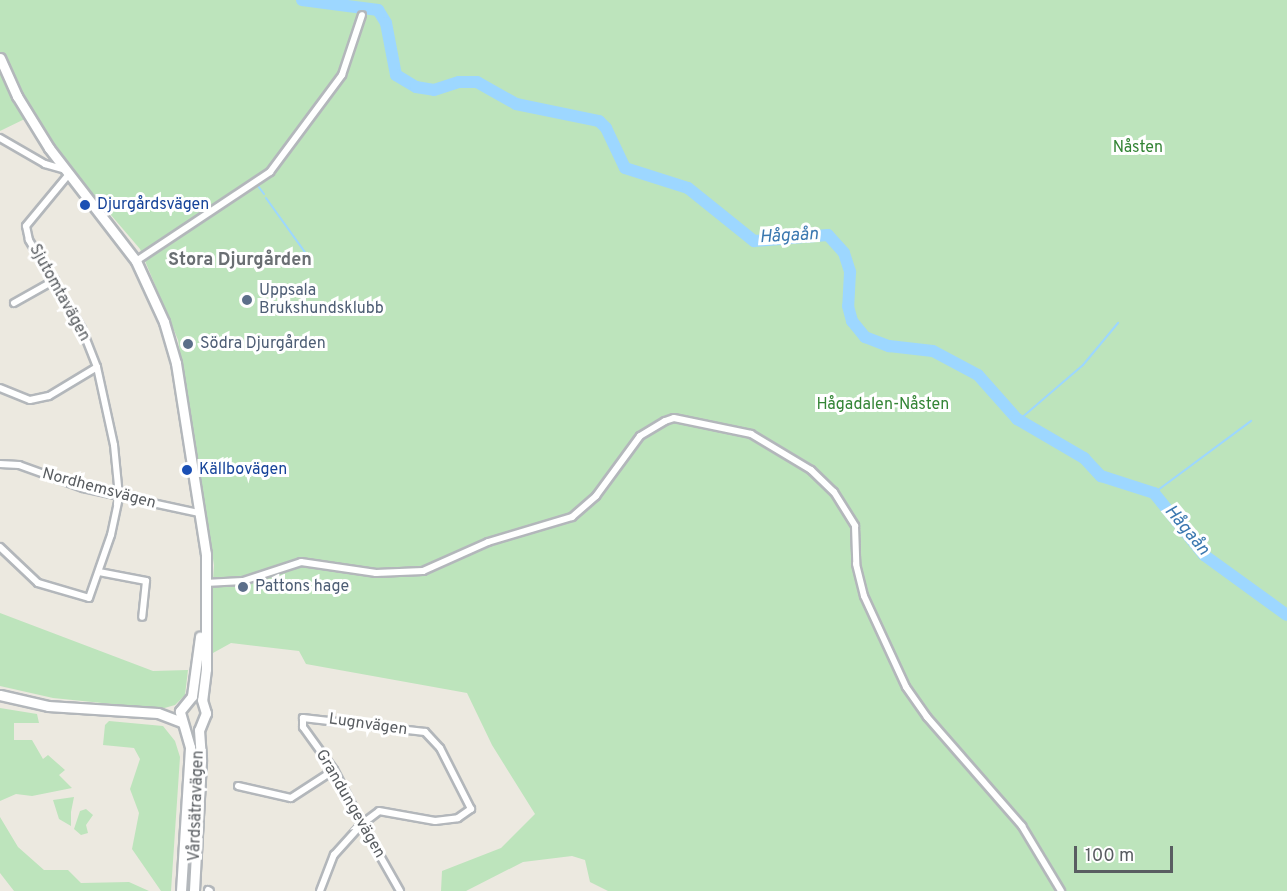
<!DOCTYPE html>
<html>
<head>
<meta charset="utf-8">
<style>
	body { margin:0 }
	#map { position:relative; width:1287px; height:891px; overflow:hidden; background:#ece9e0; font-family:Overpass,sans-serif }
	div>[style] { position:absolute }
	.green>* { inset:0; background:#bde4bc }
	.stream>* { height:2px; margin:-1px; padding:0 1px; transform-origin:1px; border-radius:1px; background:#9dd7ff }
	.river>* { height:12px; margin:-6px; padding:0 6px; transform-origin:6px; border-radius:6px; background:#9dd7ff }
	.roads { filter:drop-shadow(2px 0 #b3b7bb) drop-shadow(-2px 0 #b3b7bb) drop-shadow(0 2px #b3b7bb) drop-shadow(0 -2px #b3b7bb) }
	.street>* { height:6px; margin:-3px; padding:0 3px; transform-origin:3px; border-radius:3px; background:#fff }
	.secondary>* { height:9px; margin:-4.5px; padding:0 4.5px; transform-origin:4.5px; border-radius:4.5px; background:#fff }
	.dots>* { width:16px; height:16px; translate:-50% -50%; box-sizing:border-box; border:3px solid #fff; border-radius:50% }
	span { translate:-50% -50%; white-space:nowrap; text-align:center; line-height:1.15; -webkit-text-stroke:6px #fff; paint-order:stroke }
	.park-label { font-size:16px; color:#348536 }
	.transit-label { font-size:16px; color:#164399 }
	.left { translate:0 -50%; text-align:left }
	.service-label { font-size:16px; color:#4e5e75 }
	.street-label { font-size:16px; color:#595d61 }
	.water-label { font-size:18px; color:#3b78b0; font-style:italic }
	.neighbourhood-label { font-size:18px; color:#6a6f73; font-weight:700 }
	.scale { position:absolute; left:1074px; top:846px; width:99px; height:27px; box-sizing:border-box; border:3px solid #595d61; border-top:0; padding-left:8px; font-size:18px; line-height:21px; white-space:nowrap; color:#595d61; -webkit-text-stroke:4px #fff; paint-order:stroke }
</style>
</head>
<body>
<div id="map">
	<div class="green">
		<i style="clip-path:polygon(0 0,1287px 0,1287px 891px,608px 891px,590px 882px,585px 860px,572px 856px,523px 862px,466px 891px,441px 891px,442px 871px,501px 848px,535px 814px,492px 745px,467px 693px,306px 664px,299px 651px,231px 643px,213px 653px,212px 641px,209px 640px,214px 565px,178px 340px,140px 249px,64px 160px,35px 114px,0 131px)"></i>
		<i style="clip-path:polygon(0 613px,153px 671px,188px 670px,185px 695px,175px 705px,161px 709px,53px 698px,0 686px)"></i>
		<i style="clip-path:polygon(0 708px,37px 714px,39px 723px,14px 723px,14px 740px,32px 740px,43px 759px,48px 755px,65px 770px,59px 775px,72px 788px,32px 796px,16px 794px,0 801px)"></i>
		<i style="clip-path:polygon(109px 721px,163px 726px,175px 741px,180px 757px,171px 891px,161px 891px,132px 849px,139px 813px,130px 789px,140px 759px,134px 748px,103px 745px,105px 725px)"></i>
		<i style="clip-path:polygon(74px 797px,71px 812px,71px 826px,59px 819px,53px 800px)"></i>
		<i style="clip-path:polygon(86px 809px,93px 815px,86px 825px,88px 833px,81px 835px,74px 829px,80px 811px)"></i>
		<i style="clip-path:polygon(0 817px,18px 847px,44px 870px,68px 870px,81px 883px,129px 882px,149px 891px,14px 891px,0 873px)"></i>
	</div>
	<div class="stream">
		<i style="left:258px;top:186px;width:10px;rotate:53deg"></i>
		<i style="left:266px;top:198px;width:79px;rotate:54.3deg"></i>
		<i style="left:1019px;top:420px;width:84px;rotate:-40.7deg"></i>
		<i style="left:1083px;top:365px;width:55px;rotate:-50.2deg"></i>
		<i style="left:1154px;top:493px;width:121px;rotate:-36.6deg"></i>
	</div>
	<div class="river">
		<i style="left:302px;top:0;width:77px;rotate:7.5deg"></i>
		<i style="left:378px;top:10px;width:15px;rotate:58deg"></i>
		<i style="left:386px;top:23px;width:53px;rotate:79.1deg"></i>
		<i style="left:396px;top:75px;width:23px;rotate:31deg"></i>
		<i style="left:416px;top:87px;width:18px;rotate:9deg"></i>
		<i style="left:434px;top:90px;width:26px;rotate:-18deg"></i>
		<i style="left:459px;top:82px;width:18px"></i>
		<i style="left:477px;top:82px;width:45px;rotate:29.4deg"></i>
		<i style="left:516px;top:104px;width:85px;rotate:11.6deg"></i>
		<i style="left:599px;top:121px;width:10px;rotate:45deg"></i>
		<i style="left:606px;top:128px;width:44px;rotate:64.6deg"></i>
		<i style="left:625px;top:168px;width:66px;rotate:17.6deg"></i>
		<i style="left:688px;top:188px;width:85px;rotate:38.8deg"></i>
		<i style="left:754px;top:241px;width:74px;rotate:-4.6deg"></i>
		<i style="left:828px;top:235px;width:24px;rotate:48deg"></i>
		<i style="left:844px;top:253px;width:20px;rotate:72deg"></i>
		<i style="left:850px;top:272px;width:34px;rotate:93deg"></i>
		<i style="left:848px;top:306px;width:16px;rotate:75deg"></i>
		<i style="left:852px;top:321px;width:21px;rotate:51deg"></i>
		<i style="left:865px;top:337px;width:26px;rotate:21deg"></i>
		<i style="left:889px;top:346px;width:44px;rotate:6.5deg"></i>
		<i style="left:933px;top:351px;width:51px;rotate:28.1deg"></i>
		<i style="left:978px;top:375px;width:59px;rotate:48.4deg"></i>
		<i style="left:1017px;top:419px;width:78px;rotate:30.2deg"></i>
		<i style="left:1084px;top:458px;width:25px;rotate:47deg"></i>
		<i style="left:1101px;top:476px;width:56px;rotate:17.8deg"></i>
		<i style="left:1154px;top:493px;width:80px;rotate:51.1deg"></i>
		<i style="left:1204px;top:555px;width:102px;rotate:35.9deg"></i>
	</div>
	<div class="roads">
		<div class="street">
			<i style="left:0;top:138px;width:52px;rotate:30deg"></i>
			<i style="left:45px;top:164px;width:22px;rotate:16deg"></i>
			<i style="left:136px;top:261px;width:161px;rotate:-33.6deg"></i>
			<i style="left:270px;top:172px;width:121px;rotate:-53.4deg"></i>
			<i style="left:342px;top:75px;width:63px;rotate:-71.6deg"></i>
			<i style="left:14px;top:303px;width:47px;rotate:-29.3deg"></i>
			<i style="left:0;top:388px;width:32px;rotate:22deg"></i>
			<i style="left:30px;top:400px;width:19px;rotate:-12deg"></i>
			<i style="left:49px;top:396px;width:56px;rotate:-31.1deg"></i>
			<i style="left:0;top:464px;width:19px;rotate:3deg"></i>
			<i style="left:19px;top:465px;width:68px;rotate:19.8deg"></i>
			<i style="left:83px;top:488px;width:119px;rotate:12.2deg"></i>
			<i style="left:0;top:547px;width:52px;rotate:43.5deg"></i>
			<i style="left:38px;top:583px;width:53px;rotate:16.4deg"></i>
			<i style="left:89px;top:598px;width:67px;rotate:-70.8deg"></i>
			<i style="left:111px;top:535px;width:40px;rotate:-78deg"></i>
			<i style="left:119px;top:496px;width:51px;rotate:-95.6deg"></i>
			<i style="left:114px;top:445px;width:80px;rotate:-102.3deg"></i>
			<i style="left:97px;top:367px;width:41px;rotate:-111.5deg"></i>
			<i style="left:82px;top:329px;width:104px;rotate:-120.8deg"></i>
			<i style="left:29px;top:240px;width:14px;rotate:-102deg"></i>
			<i style="left:26px;top:226px;width:67px;rotate:-50.4deg"></i>
			<i style="left:99px;top:572px;width:48px;rotate:10.8deg"></i>
			<i style="left:146px;top:581px;width:36px;rotate:96deg"></i>
			<i style="left:205px;top:583px;width:38px;rotate:-3deg"></i>
			<i style="left:243px;top:581px;width:61px;rotate:-18.1deg"></i>
			<i style="left:301px;top:562px;width:76px;rotate:8.3deg"></i>
			<i style="left:376px;top:573px;width:47px;rotate:-2.4deg"></i>
			<i style="left:423px;top:571px;width:71px;rotate:-24deg"></i>
			<i style="left:488px;top:542px;width:88px;rotate:-16.6deg"></i>
			<i style="left:572px;top:517px;width:32px;rotate:-41deg"></i>
			<i style="left:596px;top:496px;width:74px;rotate:-53.7deg"></i>
			<i style="left:640px;top:436px;width:29px;rotate:-31deg"></i>
			<i style="left:665px;top:421px;width:9px;rotate:-18deg"></i>
			<i style="left:674px;top:418px;width:79px;rotate:11.7deg"></i>
			<i style="left:751px;top:434px;width:70px;rotate:31deg"></i>
			<i style="left:811px;top:470px;width:32px;rotate:44deg"></i>
			<i style="left:834px;top:492px;width:40px;rotate:58deg"></i>
			<i style="left:855px;top:526px;width:38px;rotate:88deg"></i>
			<i style="left:856px;top:564px;width:33px;rotate:76deg"></i>
			<i style="left:864px;top:596px;width:100px;rotate:65.2deg"></i>
			<i style="left:906px;top:687px;width:37px;rotate:55deg"></i>
			<i style="left:927px;top:717px;width:145px;rotate:48.9deg"></i>
			<i style="left:1022px;top:826px;width:76px;rotate:59deg"></i>
			<i style="left:238px;top:786px;width:54px;rotate:12.8deg"></i>
			<i style="left:291px;top:798px;width:51px;rotate:-33.1deg"></i>
			<i style="left:208px;top:890px;width:2px;rotate:27deg"></i>
			<i style="left:320px;top:891px;width:39px;rotate:-69deg"></i>
			<i style="left:334px;top:855px;width:42px;rotate:-47.9deg"></i>
			<i style="left:362px;top:824px;width:21px;rotate:-37deg"></i>
			<i style="left:379px;top:811px;width:57px;rotate:10.1deg"></i>
			<i style="left:435px;top:821px;width:23px;rotate:-7deg"></i>
			<i style="left:458px;top:818px;width:16px;rotate:-35deg"></i>
			<i style="left:471px;top:809px;width:68px;rotate:-116.9deg"></i>
			<i style="left:440px;top:748px;width:22px;rotate:-133deg"></i>
			<i style="left:425px;top:732px;width:123px;rotate:-173.5deg"></i>
			<i style="left:303px;top:718px;width:9px;rotate:90deg"></i>
			<i style="left:303px;top:727px;width:53px;rotate:54.2deg"></i>
			<i style="left:334px;top:770px;width:61px;rotate:62.6deg"></i>
			<i style="left:362px;top:824px;width:77px;rotate:60.4deg"></i>
		</div>
		<div class="secondary">
			<i style="left:0;top:58px;width:42px;rotate:65.9deg"></i>
			<i style="left:17px;top:96px;width:61px;rotate:58.4deg"></i>
			<i style="left:49px;top:148px;width:143px;rotate:52.4deg"></i>
			<i style="left:136px;top:261px;width:67px;rotate:65.3deg"></i>
			<i style="left:164px;top:322px;width:43px;rotate:73.7deg"></i>
			<i style="left:176px;top:363px;width:193px;rotate:81.1deg"></i>
			<i style="left:206px;top:554px;width:115px;rotate:90deg"></i>
			<i style="left:206px;top:669px;width:31px;rotate:97deg"></i>
			<i style="left:202px;top:700px;width:14px;rotate:73deg"></i>
			<i style="left:206px;top:713px;width:18px;rotate:112deg"></i>
			<i style="left:199px;top:730px;width:31px;rotate:86deg"></i>
			<i style="left:201px;top:761px;width:130px;rotate:93.1deg"></i>
			<i style="left:0;top:695px;width:49px;rotate:12.9deg"></i>
			<i style="left:48px;top:706px;width:110px;rotate:3.6deg"></i>
			<i style="left:158px;top:713px;width:26px;rotate:21deg"></i>
			<i style="left:181px;top:891px;width:144px;rotate:-86.4deg"></i>
			<i style="left:190px;top:747px;width:37px;rotate:-106deg"></i>
			<i style="left:180px;top:711px;width:19px;rotate:-51deg"></i>
			<i style="left:192px;top:696px;width:60px;rotate:-82.3deg"></i>
		</div>
	</div>
	<div class="dots">
		<i style="left:85px;top:205px;background:#1a4fb4"></i>
		<i style="left:247px;top:300px;background:#5c6f8a"></i>
		<i style="left:188px;top:344px;background:#5c6f8a"></i>
		<i style="left:187px;top:470px;background:#1a4fb4"></i>
		<i style="left:243px;top:587px;background:#5c6f8a"></i>
	</div>
	<div class="park-label">
		<span style="left:1138px;top:148px">Nåsten</span>
		<span style="left:883px;top:405px">Hågadalen-Nåsten</span>
	</div>
	<div class="transit-label">
		<span class="left" style="left:97px;top:205px">Djurgårdsvägen</span>
		<span class="left" style="left:199px;top:470px">Källbovägen</span>
	</div>
	<div class="service-label">
		<span class="left" style="left:259px;top:300px">Uppsala<br>Brukshundsklubb</span>
		<span class="left" style="left:200px;top:344px">Södra Djurgården</span>
		<span class="left" style="left:255px;top:587px">Pattons hage</span>
	</div>
	<div class="street-label">
		<span style="left:59px;top:293px;rotate:61deg">Sjutomtavägen</span>
		<span style="left:99px;top:489px;rotate:15deg">Nordhemsvägen</span>
		<span style="left:368px;top:725px;rotate:8deg">Lugnvägen</span>
		<span style="left:350px;top:804px;rotate:60deg">Grandungevägen</span>
		<span style="left:197px;top:806px;rotate:-88deg">Vårdsätravägen</span>
	</div>
	<div class="water-label">
		<span style="left:789px;top:237px;rotate:-3deg">Hågaån</span>
		<span style="left:1186px;top:531px;rotate:50deg">Hågaån</span>
	</div>
	<div class="neighbourhood-label">
		<span style="left:240px;top:261px">Stora Djurgården</span>
	</div>
	<div class="scale">100 m</div>
</div>
</body>
</html>
